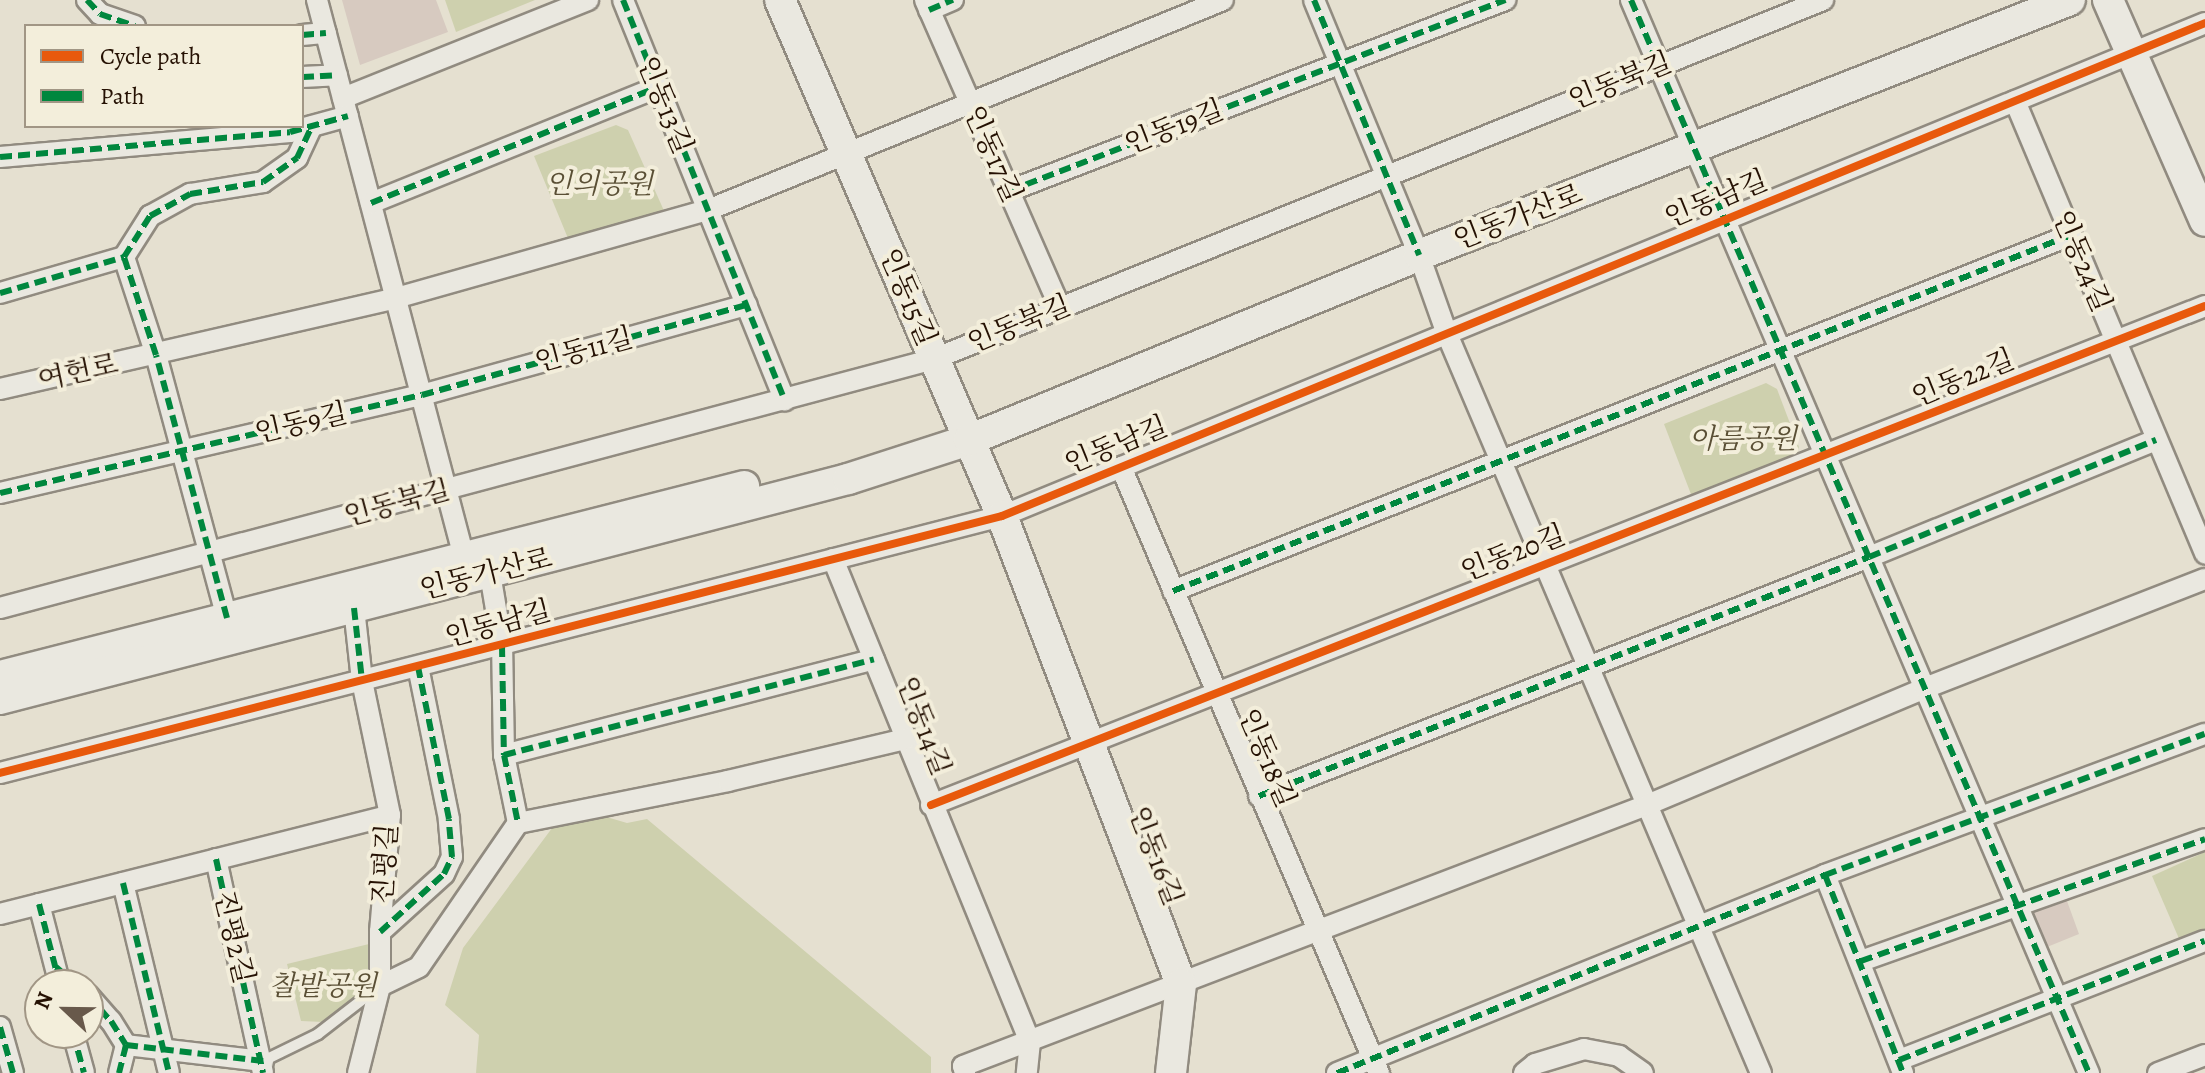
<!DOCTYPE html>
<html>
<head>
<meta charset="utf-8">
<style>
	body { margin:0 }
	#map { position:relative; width:2205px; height:1073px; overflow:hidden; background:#e5e0d0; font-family:Alegreya,"Noto Serif KR",serif }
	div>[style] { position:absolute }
	.green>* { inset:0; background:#ced0ae }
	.building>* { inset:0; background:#d7cac0 }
	.roads { filter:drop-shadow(2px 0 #918b80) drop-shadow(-2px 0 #918b80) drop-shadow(0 2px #918b80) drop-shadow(0 -2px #918b80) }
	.lane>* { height:10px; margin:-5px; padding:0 5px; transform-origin:5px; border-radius:5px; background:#eae8e0 }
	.street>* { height:20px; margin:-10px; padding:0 10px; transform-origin:10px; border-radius:10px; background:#eae8e0 }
	.secondary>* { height:30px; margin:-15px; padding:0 15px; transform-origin:15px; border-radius:15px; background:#eae8e0 }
	.quiet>* { height:6px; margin-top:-3px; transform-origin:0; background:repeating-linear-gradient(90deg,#00873e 0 12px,transparent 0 18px) }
	.cycleway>* { height:8px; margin:-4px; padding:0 4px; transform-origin:4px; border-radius:4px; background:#e8590c }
	span { translate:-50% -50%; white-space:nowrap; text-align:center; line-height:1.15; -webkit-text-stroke:8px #f3eedb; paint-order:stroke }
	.street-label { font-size:28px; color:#251103 }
	.park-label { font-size:28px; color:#5a4f35; font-style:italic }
	.legend { position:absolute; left:24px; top:24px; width:280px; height:104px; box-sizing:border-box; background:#f3eedb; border:2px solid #a19685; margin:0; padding:10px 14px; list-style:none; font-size:24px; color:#251103 }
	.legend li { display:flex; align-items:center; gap:16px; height:40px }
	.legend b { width:40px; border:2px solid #a19685 }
	.north { position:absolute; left:24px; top:969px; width:80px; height:80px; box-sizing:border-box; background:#f3eedb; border:2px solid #a19685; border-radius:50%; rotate:292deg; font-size:22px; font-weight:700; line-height:32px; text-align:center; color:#251103 }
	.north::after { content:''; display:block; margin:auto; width:28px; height:36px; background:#68594b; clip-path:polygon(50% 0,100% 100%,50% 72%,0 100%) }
</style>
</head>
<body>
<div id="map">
	<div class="green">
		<i style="clip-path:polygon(445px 0,535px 0,456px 32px)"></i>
		<i style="clip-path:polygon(616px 125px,628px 130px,665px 213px,572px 248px,534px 156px)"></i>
		<i style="clip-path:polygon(1766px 383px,1777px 389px,1799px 447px,1791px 468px,1694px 502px,1664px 424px)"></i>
		<i style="clip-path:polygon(603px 816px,627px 823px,647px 819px,931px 1057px,931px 1073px,476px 1073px,479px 1035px,445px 1005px,463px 948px,558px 820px)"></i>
		<i style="clip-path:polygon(2205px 852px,2205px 932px,2180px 941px,2152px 876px)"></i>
		<i style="clip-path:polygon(369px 944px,376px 966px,362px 995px,323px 1022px,301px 1021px,287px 964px)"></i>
	</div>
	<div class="building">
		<i style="clip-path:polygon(342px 0,436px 0,448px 32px,360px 65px)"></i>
		<i style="clip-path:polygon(2067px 901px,2079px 934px,2047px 947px,2032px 913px)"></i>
	</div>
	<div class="roads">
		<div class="lane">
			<i style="left:263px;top:1061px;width:61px;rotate:-26.1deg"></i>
			<i style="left:318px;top:1034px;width:73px;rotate:-37.8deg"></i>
		</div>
		<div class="street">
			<i style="left:87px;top:0;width:19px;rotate:47deg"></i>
			<i style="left:100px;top:14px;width:37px;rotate:19deg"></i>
			<i style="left:317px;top:0;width:576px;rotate:75.22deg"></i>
			<i style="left:623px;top:0;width:432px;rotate:68deg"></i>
			<i style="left:925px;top:0;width:335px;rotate:66.3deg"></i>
			<i style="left:1314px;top:0;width:276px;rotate:67.6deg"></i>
			<i style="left:1419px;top:255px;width:84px;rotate:70.5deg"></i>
			<i style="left:1447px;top:334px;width:803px;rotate:66.98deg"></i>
			<i style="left:1631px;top:0;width:1167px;rotate:66.89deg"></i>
			<i style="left:929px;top:10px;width:26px;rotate:-23deg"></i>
			<i style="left:302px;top:35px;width:24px;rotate:-5deg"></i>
			<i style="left:302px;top:77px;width:35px;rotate:-3deg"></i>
			<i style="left:343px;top:98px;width:264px;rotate:-21.8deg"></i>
			<i style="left:2015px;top:101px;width:491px;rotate:67.2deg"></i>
			<i style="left:0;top:157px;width:291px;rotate:-4.9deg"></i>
			<i style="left:290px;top:132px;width:60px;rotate:-15.4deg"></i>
			<i style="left:1009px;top:191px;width:532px;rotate:-21.06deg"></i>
			<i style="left:371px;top:203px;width:310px;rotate:-22deg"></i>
			<i style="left:0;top:293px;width:129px;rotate:-16.2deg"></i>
			<i style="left:0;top:389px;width:406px;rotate:-12.9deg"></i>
			<i style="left:396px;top:298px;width:324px;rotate:-15.8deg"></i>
			<i style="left:708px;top:210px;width:556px;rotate:-22.18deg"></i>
			<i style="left:1121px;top:467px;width:659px;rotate:66.94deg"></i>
			<i style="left:0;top:493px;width:433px;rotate:-13.1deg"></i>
			<i style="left:422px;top:395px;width:337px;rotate:-15.5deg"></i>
			<i style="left:833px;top:559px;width:522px;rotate:67.81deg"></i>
			<i style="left:1030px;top:1042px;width:31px;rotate:96deg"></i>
			<i style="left:1173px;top:591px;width:966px;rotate:-21.63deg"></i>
			<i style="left:0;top:608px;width:967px;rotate:-14.93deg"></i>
			<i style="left:934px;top:359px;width:959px;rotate:-21.99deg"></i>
			<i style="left:354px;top:608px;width:73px;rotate:83.7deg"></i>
			<i style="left:362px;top:681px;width:137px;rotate:78.2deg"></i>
			<i style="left:390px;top:815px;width:117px;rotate:94.9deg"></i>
			<i style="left:380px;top:932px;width:54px;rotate:90deg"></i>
			<i style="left:380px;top:986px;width:90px;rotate:104.2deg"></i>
			<i style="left:227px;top:618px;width:272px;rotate:-105.1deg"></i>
			<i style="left:156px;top:355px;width:103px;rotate:-108.1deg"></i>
			<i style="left:124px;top:257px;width:49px;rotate:-57.6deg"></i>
			<i style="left:150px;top:216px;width:46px;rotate:-28.8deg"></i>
			<i style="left:190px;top:194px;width:74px;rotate:-9.3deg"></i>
			<i style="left:263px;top:182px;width:42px;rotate:-35.2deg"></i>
			<i style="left:297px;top:158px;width:35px;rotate:-65deg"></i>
			<i style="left:504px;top:755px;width:382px;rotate:-14.5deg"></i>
			<i style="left:0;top:773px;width:1034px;rotate:-14.39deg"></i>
			<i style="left:1002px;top:516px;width:1300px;rotate:-22.28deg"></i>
			<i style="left:1259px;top:796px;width:655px;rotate:-21.4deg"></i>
			<i style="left:1869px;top:557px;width:310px;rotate:-22.2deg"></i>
			<i style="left:931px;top:805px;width:1368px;rotate:-21.39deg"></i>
			<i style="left:518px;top:823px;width:214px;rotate:-11.3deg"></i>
			<i style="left:728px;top:781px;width:183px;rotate:-13.3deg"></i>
			<i style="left:216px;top:859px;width:219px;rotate:77.6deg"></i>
			<i style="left:1825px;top:875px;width:213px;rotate:68.5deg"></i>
			<i style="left:123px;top:883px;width:195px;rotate:76.4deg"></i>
			<i style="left:39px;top:904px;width:84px;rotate:75.5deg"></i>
			<i style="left:0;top:914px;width:402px;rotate:-14.2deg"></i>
			<i style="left:380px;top:932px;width:86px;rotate:-42.2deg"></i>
			<i style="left:444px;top:874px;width:19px;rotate:-65deg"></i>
			<i style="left:452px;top:857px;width:38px;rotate:-95deg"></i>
			<i style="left:449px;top:819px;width:155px;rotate:-101.5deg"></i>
			<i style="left:1861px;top:961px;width:365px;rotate:-19.5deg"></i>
			<i style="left:380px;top:986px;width:43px;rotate:-26deg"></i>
			<i style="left:419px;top:967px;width:175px;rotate:-55.5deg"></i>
			<i style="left:518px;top:823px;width:69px;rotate:-101.6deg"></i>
			<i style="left:504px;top:755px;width:110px;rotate:-91deg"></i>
			<i style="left:502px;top:645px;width:73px;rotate:-99.5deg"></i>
			<i style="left:88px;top:995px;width:35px;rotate:49deg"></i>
			<i style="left:111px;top:1021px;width:28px;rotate:58deg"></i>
			<i style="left:126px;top:1045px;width:29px;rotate:104deg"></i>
			<i style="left:0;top:1027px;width:48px;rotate:74.2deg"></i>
			<i style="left:73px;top:1033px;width:41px;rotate:74.6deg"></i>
			<i style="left:126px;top:1045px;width:138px;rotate:6.7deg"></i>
			<i style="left:1899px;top:1060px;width:328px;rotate:-21.3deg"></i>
			<i style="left:965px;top:1073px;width:7px;rotate:-106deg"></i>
			<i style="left:963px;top:1066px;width:732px;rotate:-20.89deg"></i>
			<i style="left:1647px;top:805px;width:302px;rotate:-22.8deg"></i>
			<i style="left:1925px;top:688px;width:300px;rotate:-21.3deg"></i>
			<i style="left:1337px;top:1073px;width:527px;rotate:-22.08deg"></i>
			<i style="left:1825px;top:875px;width:405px;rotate:-20.4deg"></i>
			<i style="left:1524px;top:1073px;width:14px;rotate:-39deg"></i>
			<i style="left:1535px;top:1064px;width:51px;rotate:-17deg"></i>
			<i style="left:1584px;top:1049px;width:36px;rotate:11deg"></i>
			<i style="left:1619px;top:1056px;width:29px;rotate:35deg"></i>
			<i style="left:2158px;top:1073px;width:50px;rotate:-21deg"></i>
		</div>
		<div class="secondary">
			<i style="left:780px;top:0;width:562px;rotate:66.72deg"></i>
			<i style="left:1002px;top:516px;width:501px;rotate:69.07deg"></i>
			<i style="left:1181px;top:984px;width:90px;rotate:96.4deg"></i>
			<i style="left:2108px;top:0;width:241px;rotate:66.3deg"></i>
			<i style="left:0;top:676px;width:768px;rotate:-14.33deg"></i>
			<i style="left:0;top:699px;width:876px;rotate:-14.54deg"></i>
			<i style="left:848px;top:479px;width:127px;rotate:-17.9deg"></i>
			<i style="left:969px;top:440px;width:487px;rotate:-22.3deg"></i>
			<i style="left:1419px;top:255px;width:699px;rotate:-21.39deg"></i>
		</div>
	</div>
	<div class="quiet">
		<i style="left:87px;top:0;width:19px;rotate:47deg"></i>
		<i style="left:100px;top:14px;width:37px;rotate:19deg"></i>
		<i style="left:623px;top:0;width:432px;rotate:68deg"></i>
		<i style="left:1314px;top:0;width:276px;rotate:67.6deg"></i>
		<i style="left:1631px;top:0;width:1167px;rotate:66.89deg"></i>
		<i style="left:929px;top:10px;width:26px;rotate:-23deg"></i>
		<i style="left:302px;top:35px;width:24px;rotate:-5deg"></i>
		<i style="left:302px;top:77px;width:35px;rotate:-3deg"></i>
		<i style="left:0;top:157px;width:291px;rotate:-4.9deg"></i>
		<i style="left:290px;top:132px;width:60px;rotate:-15.4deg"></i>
		<i style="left:1009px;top:191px;width:532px;rotate:-21.06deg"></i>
		<i style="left:371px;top:203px;width:310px;rotate:-22deg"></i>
		<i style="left:0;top:293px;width:129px;rotate:-16.2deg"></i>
		<i style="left:0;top:493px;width:433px;rotate:-13.1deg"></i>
		<i style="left:422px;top:395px;width:337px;rotate:-15.5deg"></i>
		<i style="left:1173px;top:591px;width:966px;rotate:-21.63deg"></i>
		<i style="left:354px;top:608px;width:73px;rotate:83.7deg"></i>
		<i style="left:227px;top:618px;width:272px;rotate:-105.1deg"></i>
		<i style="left:156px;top:355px;width:103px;rotate:-108.1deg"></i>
		<i style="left:124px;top:257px;width:49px;rotate:-57.6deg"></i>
		<i style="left:150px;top:216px;width:46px;rotate:-28.8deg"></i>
		<i style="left:190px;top:194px;width:74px;rotate:-9.3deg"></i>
		<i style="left:263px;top:182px;width:42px;rotate:-35.2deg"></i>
		<i style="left:297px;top:158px;width:35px;rotate:-65deg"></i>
		<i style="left:502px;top:645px;width:110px;rotate:89deg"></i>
		<i style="left:504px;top:755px;width:69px;rotate:78.4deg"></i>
		<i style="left:504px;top:755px;width:382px;rotate:-14.5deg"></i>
		<i style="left:1259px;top:796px;width:655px;rotate:-21.4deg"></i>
		<i style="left:1869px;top:557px;width:310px;rotate:-22.2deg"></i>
		<i style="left:216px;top:859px;width:219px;rotate:77.6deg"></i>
		<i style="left:1825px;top:875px;width:213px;rotate:68.5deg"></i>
		<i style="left:123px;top:883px;width:195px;rotate:76.4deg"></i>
		<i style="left:39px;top:904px;width:84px;rotate:75.5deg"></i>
		<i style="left:380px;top:932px;width:86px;rotate:-42.2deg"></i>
		<i style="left:444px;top:874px;width:19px;rotate:-65deg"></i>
		<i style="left:452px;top:857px;width:38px;rotate:-95deg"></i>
		<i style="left:449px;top:819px;width:155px;rotate:-101.5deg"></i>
		<i style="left:1861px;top:961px;width:365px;rotate:-19.5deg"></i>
		<i style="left:56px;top:967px;width:28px;rotate:41deg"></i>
		<i style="left:88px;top:995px;width:35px;rotate:49deg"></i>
		<i style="left:111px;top:1021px;width:28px;rotate:58deg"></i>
		<i style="left:126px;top:1045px;width:29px;rotate:104deg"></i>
		<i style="left:0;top:1027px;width:48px;rotate:74.2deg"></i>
		<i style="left:73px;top:1033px;width:41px;rotate:74.6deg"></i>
		<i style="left:126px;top:1045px;width:138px;rotate:6.7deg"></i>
		<i style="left:1899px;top:1060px;width:328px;rotate:-21.3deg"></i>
		<i style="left:1337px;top:1073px;width:527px;rotate:-22.08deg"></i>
		<i style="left:1825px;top:875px;width:405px;rotate:-20.4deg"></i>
	</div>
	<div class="cycleway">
		<i style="left:0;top:773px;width:1034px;rotate:-14.39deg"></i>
		<i style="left:1002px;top:516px;width:1300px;rotate:-22.28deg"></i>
		<i style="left:931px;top:805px;width:1368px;rotate:-21.39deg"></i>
	</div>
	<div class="street-label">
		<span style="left:1620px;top:81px;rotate:-22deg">인동북길</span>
		<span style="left:665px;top:105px;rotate:68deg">인동13길</span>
		<span style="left:1174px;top:127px;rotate:-21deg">인동19길</span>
		<span style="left:993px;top:154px;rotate:66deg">인동17길</span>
		<span style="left:1716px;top:199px;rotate:-22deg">인동남길</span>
		<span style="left:1518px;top:217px;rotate:-21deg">인동가산로</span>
		<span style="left:2082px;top:261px;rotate:67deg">인동24길</span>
		<span style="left:908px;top:297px;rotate:67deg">인동15길</span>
		<span style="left:1019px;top:324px;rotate:-22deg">인동북길</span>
		<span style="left:584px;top:350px;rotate:-15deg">인동11길</span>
		<span style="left:78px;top:372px;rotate:-12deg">여헌로</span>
		<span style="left:1963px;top:378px;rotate:-22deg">인동22길</span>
		<span style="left:301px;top:423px;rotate:-13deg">인동9길</span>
		<span style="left:1116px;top:445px;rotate:-22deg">인동남길</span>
		<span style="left:397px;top:503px;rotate:-15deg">인동북길</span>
		<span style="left:1513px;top:553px;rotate:-21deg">인동20길</span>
		<span style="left:486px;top:574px;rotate:-14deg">인동가산로</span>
		<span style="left:498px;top:624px;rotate:-15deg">인동남길</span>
		<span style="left:924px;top:726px;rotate:69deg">인동14길</span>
		<span style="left:1267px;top:758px;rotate:67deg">인동18길</span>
		<span style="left:1156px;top:856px;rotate:69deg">인동16길</span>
		<span style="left:385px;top:864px;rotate:-86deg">진평길</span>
		<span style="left:234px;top:937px;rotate:77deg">진평2길</span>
	</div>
	<div class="park-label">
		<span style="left:599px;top:184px">인의공원</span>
		<span style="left:1743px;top:439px">아름공원</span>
		<span style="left:323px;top:986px">찰밭공원</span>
	</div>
	<ul class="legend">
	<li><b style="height:10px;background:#e8590c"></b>Cycle path</li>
	<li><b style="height:10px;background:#00873e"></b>Path</li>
	</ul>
	<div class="north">N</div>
</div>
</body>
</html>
